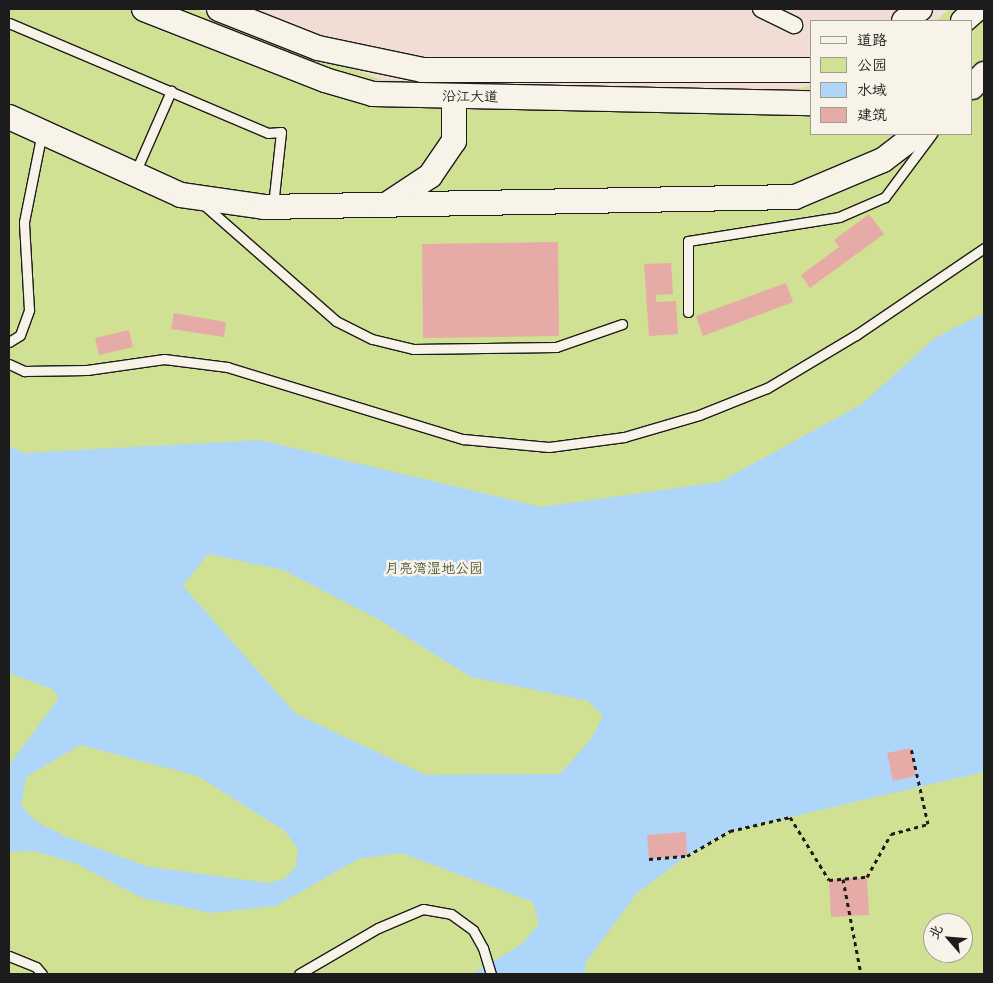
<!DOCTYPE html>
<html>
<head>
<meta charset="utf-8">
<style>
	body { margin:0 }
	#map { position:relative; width:993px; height:983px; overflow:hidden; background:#f2ddd4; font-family:"Patrick Hand","LXGW WenKai TC",sans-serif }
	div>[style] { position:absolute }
	.green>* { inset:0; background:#d1e194 }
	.water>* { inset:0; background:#add6f8 }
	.building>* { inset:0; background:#e6aba7 }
	.path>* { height:3px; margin-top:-1.5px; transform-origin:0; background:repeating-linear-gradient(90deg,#1c1c1c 0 4px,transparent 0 8px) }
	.roads { filter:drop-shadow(1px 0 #1c1c1c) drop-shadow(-1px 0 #1c1c1c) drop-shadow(0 1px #1c1c1c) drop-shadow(0 -1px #1c1c1c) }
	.lane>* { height:9px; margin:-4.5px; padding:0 4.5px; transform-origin:4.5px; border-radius:4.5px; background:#f7f3e8 }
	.street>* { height:16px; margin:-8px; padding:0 8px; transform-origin:8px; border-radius:8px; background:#f7f3e8 }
	.secondary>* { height:24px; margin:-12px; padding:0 12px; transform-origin:12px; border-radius:12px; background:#f7f3e8 }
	span { translate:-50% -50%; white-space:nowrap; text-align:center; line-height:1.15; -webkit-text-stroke:5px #f7f3e8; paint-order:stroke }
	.street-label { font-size:14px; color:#1c1c1c }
	.park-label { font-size:14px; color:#525740 }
	.frame { position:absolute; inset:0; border:10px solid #1c1c1c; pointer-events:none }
	.legend { position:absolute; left:810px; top:20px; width:162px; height:115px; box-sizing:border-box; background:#f7f3e8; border:1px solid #9f9d96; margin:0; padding:6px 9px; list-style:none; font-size:15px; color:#1c1c1c }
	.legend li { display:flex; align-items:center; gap:10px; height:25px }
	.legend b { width:25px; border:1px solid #9f9d96 }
	.north { position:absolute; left:923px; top:913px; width:50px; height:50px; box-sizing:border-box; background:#f7f3e8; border:1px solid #9f9d96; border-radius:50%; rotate:297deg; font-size:14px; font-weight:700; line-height:20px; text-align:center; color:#1c1c1c }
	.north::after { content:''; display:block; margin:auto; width:18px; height:22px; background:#1c1c1c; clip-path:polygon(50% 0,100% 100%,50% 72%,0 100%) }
</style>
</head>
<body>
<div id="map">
	<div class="green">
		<i style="clip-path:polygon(evenodd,9px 9px,196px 9px,382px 80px,750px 96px,812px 86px,812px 134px,972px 134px,972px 21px,936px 21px,949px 9px,984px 9px,984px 974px,9px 974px,9px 9px,933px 923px,963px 923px,963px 953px,933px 953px,933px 923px)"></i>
	</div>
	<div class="water">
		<i style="clip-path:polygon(evenodd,984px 313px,984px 772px,730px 831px,687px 856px,637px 893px,587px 961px,584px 974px,471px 974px,521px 945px,539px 924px,533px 902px,401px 853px,358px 859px,276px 906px,211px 913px,142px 898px,77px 864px,34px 851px,9px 852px,9px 765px,59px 698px,52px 689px,9px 673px,9px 446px,24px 453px,260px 440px,541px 507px,720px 482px,862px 404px,935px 338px,984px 313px,208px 554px,283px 570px,378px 619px,471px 677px,588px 701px,603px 716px,591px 739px,560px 774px,426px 775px,296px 714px,183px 586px,208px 554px,984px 313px,80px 745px,198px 776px,285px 831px,298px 849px,296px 867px,286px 878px,270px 883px,149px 867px,67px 837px,37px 822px,21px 806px,26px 777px,80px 745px)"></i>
	</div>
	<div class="building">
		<i style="clip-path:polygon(869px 214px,884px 234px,810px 288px,801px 275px,839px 247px,834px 240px)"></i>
		<i style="clip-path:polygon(558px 242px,559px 336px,423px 338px,422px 244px)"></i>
		<i style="clip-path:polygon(671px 263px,673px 294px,656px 295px,656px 302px,676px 301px,678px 334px,649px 336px,644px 264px)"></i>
		<i style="clip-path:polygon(786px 283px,793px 302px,703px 336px,696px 316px)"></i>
		<i style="clip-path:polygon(174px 313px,226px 322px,224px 337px,171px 329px)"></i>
		<i style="clip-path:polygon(129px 330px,133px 347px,99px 355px,95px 338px)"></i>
		<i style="clip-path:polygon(911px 748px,916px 776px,893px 781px,887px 753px)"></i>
		<i style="clip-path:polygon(686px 832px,687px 856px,649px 859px,647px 835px)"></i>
		<i style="clip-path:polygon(867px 877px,869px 915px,831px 917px,829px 880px)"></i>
	</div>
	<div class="path">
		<i style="left:649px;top:859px;width:38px;rotate:-5deg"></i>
		<i style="left:687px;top:856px;width:50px;rotate:-30.2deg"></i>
		<i style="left:730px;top:831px;width:62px;rotate:-13.1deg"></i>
		<i style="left:790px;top:817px;width:74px;rotate:58.2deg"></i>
		<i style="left:829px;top:880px;width:38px;rotate:-5deg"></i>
		<i style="left:867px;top:877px;width:49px;rotate:-60.8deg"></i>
		<i style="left:891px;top:834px;width:38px;rotate:-15deg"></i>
		<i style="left:928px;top:824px;width:78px;rotate:-102.6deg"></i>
		<i style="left:843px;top:879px;width:97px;rotate:79.3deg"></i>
	</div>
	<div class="roads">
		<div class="lane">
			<i style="left:9px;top:23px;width:281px;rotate:23deg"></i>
			<i style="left:268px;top:133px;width:13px;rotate:-4deg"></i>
			<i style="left:281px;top:132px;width:74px;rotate:96.2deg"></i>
			<i style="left:135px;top:173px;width:90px;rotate:-66.3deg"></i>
			<i style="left:203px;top:204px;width:177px;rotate:41.3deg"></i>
			<i style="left:336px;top:321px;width:40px;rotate:26.6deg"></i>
			<i style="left:372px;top:339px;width:42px;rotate:13.7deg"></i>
			<i style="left:413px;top:349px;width:143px;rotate:-0.8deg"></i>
			<i style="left:556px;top:347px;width:70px;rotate:-19.2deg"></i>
			<i style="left:688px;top:312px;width:71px;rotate:-90deg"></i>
			<i style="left:688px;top:241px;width:153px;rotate:-9deg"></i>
			<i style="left:839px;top:217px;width:50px;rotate:-23.5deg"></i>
			<i style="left:885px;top:197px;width:79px;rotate:-53.3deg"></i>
			<i style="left:9px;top:342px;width:13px;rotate:-32deg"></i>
			<i style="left:20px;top:335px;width:27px;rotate:-70deg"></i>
			<i style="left:29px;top:310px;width:88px;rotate:-93.3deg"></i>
			<i style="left:24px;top:222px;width:92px;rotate:-78.7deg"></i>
			<i style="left:9px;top:364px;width:17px;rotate:25deg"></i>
			<i style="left:24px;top:371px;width:63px;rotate:-0.9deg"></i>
			<i style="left:87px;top:370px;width:78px;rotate:-8.1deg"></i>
			<i style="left:164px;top:359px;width:64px;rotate:7.2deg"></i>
			<i style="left:227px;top:367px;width:247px;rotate:17deg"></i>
			<i style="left:463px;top:439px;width:86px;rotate:5.3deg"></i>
			<i style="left:549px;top:447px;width:76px;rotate:-7.6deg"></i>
			<i style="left:624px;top:437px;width:78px;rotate:-16.3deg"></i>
			<i style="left:699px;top:415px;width:73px;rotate:-21.7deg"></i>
			<i style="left:767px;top:388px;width:104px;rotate:-30.8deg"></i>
			<i style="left:856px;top:335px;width:155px;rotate:-34.2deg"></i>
			<i style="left:9px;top:956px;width:29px;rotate:22deg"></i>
			<i style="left:36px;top:967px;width:9px;rotate:49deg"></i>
			<i style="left:299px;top:974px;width:91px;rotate:-30.2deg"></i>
			<i style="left:378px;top:928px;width:49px;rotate:-22.9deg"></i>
			<i style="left:423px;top:909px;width:28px;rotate:10deg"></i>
			<i style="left:451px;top:914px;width:27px;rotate:36deg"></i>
			<i style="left:473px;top:930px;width:21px;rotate:61deg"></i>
			<i style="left:483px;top:948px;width:27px;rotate:73deg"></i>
		</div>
		<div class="street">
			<i style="left:761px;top:9px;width:37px;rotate:26deg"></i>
		</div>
		<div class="secondary">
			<i style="left:144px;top:9px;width:194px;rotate:21.4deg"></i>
			<i style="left:325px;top:80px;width:50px;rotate:16.3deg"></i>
			<i style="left:373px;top:94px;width:439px;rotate:1.2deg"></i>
			<i style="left:219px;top:9px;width:106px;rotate:21.5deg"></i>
			<i style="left:318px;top:48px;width:106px;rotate:11.9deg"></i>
			<i style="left:422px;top:70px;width:390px"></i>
			<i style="left:904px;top:21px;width:20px;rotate:-37deg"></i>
			<i style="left:963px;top:21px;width:18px;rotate:-41deg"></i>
			<i style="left:972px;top:87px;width:18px;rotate:-47deg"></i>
			<i style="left:9px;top:117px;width:189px;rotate:24.4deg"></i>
			<i style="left:181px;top:195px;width:84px;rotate:8.2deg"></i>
			<i style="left:264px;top:207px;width:531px;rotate:-1.08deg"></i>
			<i style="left:795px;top:197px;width:95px;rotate:-22.8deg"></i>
			<i style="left:883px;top:160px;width:43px;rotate:-37.4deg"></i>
			<i style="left:386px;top:205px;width:53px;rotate:-33.4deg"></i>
			<i style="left:430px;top:176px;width:42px;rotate:-55.6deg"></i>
			<i style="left:454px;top:141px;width:45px;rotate:-90deg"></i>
		</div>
	</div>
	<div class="street-label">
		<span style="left:470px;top:96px;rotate:1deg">沿江大道</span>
	</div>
	<div class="park-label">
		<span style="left:434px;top:568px">月亮湾湿地公园</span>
	</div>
	<div class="frame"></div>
	<ul class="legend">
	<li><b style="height:6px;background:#f7f3e8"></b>道路</li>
	<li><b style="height:14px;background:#d1e194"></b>公园</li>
	<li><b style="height:14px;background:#add6f8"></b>水域</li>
	<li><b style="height:14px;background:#e6aba7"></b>建筑</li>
	</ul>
	<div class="north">北</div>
</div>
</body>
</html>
